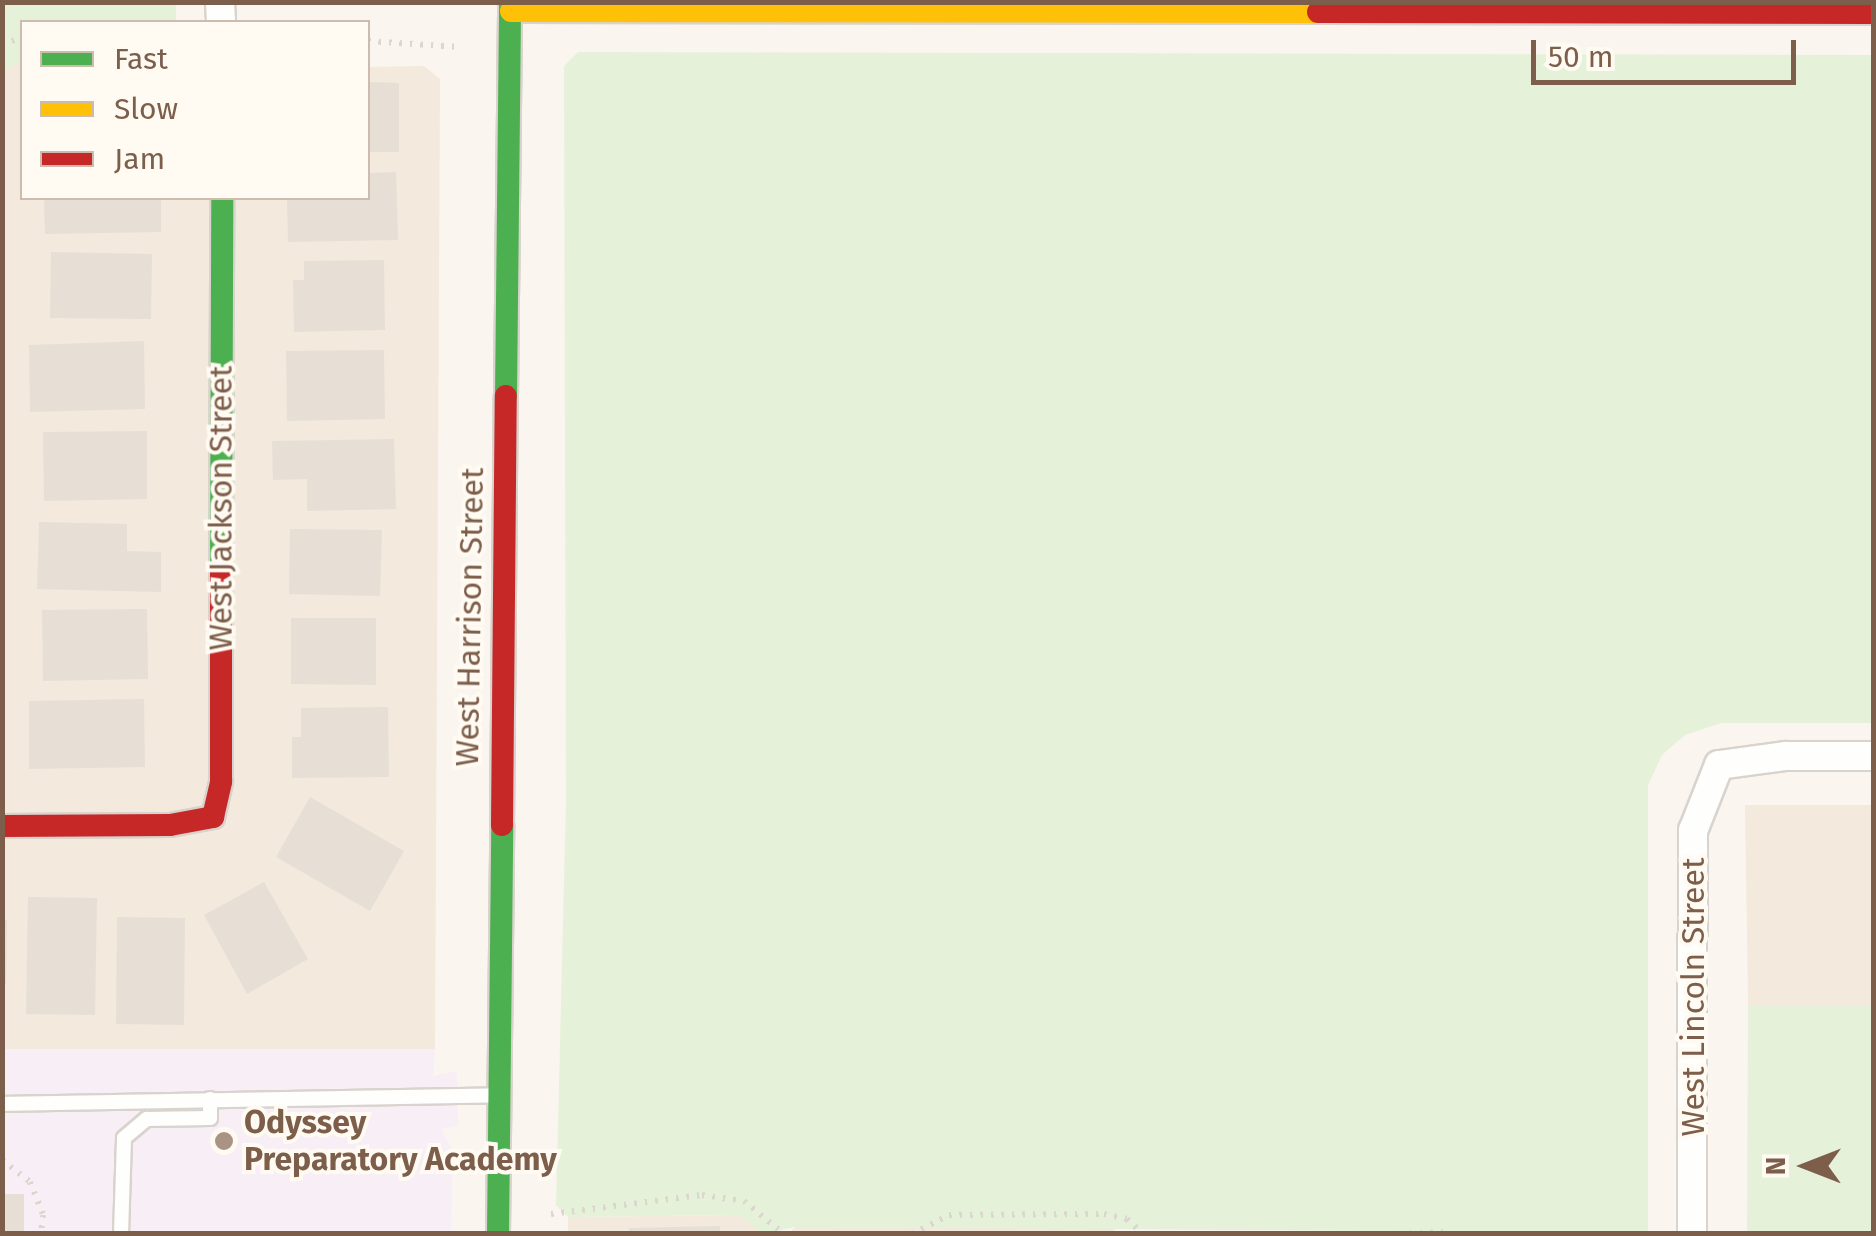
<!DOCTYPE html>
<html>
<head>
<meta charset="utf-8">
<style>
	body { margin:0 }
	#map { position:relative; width:1876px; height:1236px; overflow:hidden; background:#faf6ef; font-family:"Fira Sans",sans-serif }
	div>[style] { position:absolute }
	.residential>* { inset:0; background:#f3e9dc }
	.education>* { inset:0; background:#f7eef6 }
	.green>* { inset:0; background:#e6f1d9 }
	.building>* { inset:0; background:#e7dfd6 }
	.path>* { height:6px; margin-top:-3px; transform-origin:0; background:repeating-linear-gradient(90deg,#ddd6cf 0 2.5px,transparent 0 10.5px) }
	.roads { filter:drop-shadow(2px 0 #d9d3cd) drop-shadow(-2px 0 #d9d3cd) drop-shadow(0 2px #d9d3cd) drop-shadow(0 -2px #d9d3cd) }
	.lane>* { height:14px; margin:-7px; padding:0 7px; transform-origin:7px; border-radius:7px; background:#fefefd }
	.street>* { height:28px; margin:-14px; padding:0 14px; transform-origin:14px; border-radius:14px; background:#fefefd }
	.fast>* { height:22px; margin:-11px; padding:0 11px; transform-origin:11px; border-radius:11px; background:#4caf50 }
	.slow>* { height:22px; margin:-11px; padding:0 11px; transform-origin:11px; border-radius:11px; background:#ffc107 }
	.jam>* { height:22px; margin:-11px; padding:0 11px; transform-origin:11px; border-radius:11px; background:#c62828 }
	.dots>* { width:28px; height:28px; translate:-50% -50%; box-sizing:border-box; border:5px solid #fffaf2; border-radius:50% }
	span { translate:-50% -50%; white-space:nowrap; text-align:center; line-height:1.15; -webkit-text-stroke:8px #fffaf2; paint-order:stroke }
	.street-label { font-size:32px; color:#7c5e4b }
	.poi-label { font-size:32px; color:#7c5e4b; font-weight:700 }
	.left { translate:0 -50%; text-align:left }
	.frame { position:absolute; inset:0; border:5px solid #7c5e4b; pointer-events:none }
	.legend { position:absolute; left:20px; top:20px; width:350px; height:180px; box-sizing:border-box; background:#fffaf2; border:2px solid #cbbcaf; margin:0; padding:12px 18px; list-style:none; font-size:30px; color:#7c5e4b }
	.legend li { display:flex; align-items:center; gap:20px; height:50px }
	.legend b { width:50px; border:2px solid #cbbcaf }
	.north { position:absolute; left:1756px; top:1116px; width:100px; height:100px; -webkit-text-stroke:8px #fffaf2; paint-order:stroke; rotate:270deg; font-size:28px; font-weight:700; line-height:40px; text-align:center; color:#7c5e4b }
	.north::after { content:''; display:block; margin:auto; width:35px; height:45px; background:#7c5e4b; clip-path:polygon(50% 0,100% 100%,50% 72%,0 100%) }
	.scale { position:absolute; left:1531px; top:40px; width:265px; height:45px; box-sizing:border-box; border:5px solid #7c5e4b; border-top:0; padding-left:12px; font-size:30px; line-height:35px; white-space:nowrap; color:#7c5e4b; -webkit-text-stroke:8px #fffaf2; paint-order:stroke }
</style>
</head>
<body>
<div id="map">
	<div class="residential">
		<i style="clip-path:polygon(13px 60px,22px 60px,22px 198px,368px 198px,368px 67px,424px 66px,440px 79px,435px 1049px,3px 1049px,3px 72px)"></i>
		<i style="clip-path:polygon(1745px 805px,1873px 805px,1873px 1005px,1748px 1005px)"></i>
		<i style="clip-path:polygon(741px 1215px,763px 1233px,568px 1234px,568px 1217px)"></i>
		<i style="clip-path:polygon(796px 1227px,1112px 1228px,1118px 1233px,787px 1234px)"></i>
	</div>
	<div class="education">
		<i style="clip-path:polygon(2px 1049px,435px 1049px,433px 1076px,457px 1071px,458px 1126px,441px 1129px,453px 1150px,451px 1233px,3px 1233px)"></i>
	</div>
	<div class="green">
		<i style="clip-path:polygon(3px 2px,176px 3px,176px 22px,22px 22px,22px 60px,3px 72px)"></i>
		<i style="clip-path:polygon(578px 52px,1873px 55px,1873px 723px,1721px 723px,1685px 735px,1662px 755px,1648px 785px,1648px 1233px,796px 1227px,763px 1234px,740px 1215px,568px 1217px,556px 1205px,566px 802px,564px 66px)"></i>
		<i style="clip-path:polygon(1748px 1005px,1873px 1005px,1873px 1233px,1747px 1233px)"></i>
	</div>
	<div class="building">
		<i style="clip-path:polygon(368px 82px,399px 83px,399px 152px,368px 152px)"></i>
		<i style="clip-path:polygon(396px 172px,398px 240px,288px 242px,287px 198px,368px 198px,368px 173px)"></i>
		<i style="clip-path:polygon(44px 198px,161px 198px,161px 232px,45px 234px)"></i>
		<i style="clip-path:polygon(51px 252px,152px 254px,151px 319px,50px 318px)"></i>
		<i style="clip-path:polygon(384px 260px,385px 330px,294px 332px,293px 280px,304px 280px,304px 261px)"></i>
		<i style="clip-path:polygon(144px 341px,145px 409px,30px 412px,29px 345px)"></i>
		<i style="clip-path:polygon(384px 350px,385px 419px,287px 421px,286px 351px)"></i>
		<i style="clip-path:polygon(147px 431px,147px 499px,44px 501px,43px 432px)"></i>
		<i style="clip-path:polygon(394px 439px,396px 509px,307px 511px,307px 479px,273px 480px,272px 441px)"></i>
		<i style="clip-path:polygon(39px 522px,127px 524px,127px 551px,161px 552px,161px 592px,37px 589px)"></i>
		<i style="clip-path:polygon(290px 529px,382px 530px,380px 596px,289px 594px)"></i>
		<i style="clip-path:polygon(147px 609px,148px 679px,43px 681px,42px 610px)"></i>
		<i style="clip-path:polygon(291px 618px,376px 618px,376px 685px,291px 684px)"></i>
		<i style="clip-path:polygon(144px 699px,145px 767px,29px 769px,29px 701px)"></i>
		<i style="clip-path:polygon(388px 707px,389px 777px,292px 778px,292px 737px,301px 737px,301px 708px)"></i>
		<i style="clip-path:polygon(310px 797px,404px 851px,370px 911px,276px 857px)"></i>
		<i style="clip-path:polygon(264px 882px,308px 959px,247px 994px,204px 915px)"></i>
		<i style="clip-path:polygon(28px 897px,97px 898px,95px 1015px,26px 1014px)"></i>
		<i style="clip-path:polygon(117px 917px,185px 918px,184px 1025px,116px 1024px)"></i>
		<i style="clip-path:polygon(2px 920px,7px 920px,6px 984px,2px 984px)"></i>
		<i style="clip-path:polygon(2px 1194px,24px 1194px,24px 1234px,2px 1234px)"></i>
		<i style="clip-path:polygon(720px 1226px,720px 1234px,629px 1234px,629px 1228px)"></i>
	</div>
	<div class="path">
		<i style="left:368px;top:41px;width:91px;rotate:3.8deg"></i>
		<i style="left:2px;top:45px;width:22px;rotate:-22deg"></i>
		<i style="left:2px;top:1160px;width:36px;rotate:38deg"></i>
		<i style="left:30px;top:1182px;width:35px;rotate:68deg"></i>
		<i style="left:43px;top:1215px;width:19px;rotate:96deg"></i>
		<i style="left:551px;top:1214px;width:152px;rotate:-7.2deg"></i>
		<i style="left:702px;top:1195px;width:42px;rotate:8.1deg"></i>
		<i style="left:744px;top:1201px;width:52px;rotate:39.5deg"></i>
		<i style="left:912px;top:1234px;width:42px;rotate:-27.2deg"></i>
		<i style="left:949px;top:1215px;width:155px;rotate:-0.4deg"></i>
		<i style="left:1104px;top:1214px;width:24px;rotate:12deg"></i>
		<i style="left:1127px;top:1219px;width:22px;rotate:43deg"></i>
		<i style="left:1399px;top:1234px;width:46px;rotate:-2.5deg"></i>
	</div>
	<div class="roads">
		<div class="lane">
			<i style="left:2px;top:1104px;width:493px;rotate:-1deg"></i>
			<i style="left:121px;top:1234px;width:96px;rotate:-88.2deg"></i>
			<i style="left:124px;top:1138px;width:30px;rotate:-40deg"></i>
			<i style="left:147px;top:1119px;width:63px;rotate:-0.9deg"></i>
			<i style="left:210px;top:1118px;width:19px;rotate:-90deg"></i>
		</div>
		<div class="street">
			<i style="left:220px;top:2px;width:20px;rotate:87deg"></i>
			<i style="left:1692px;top:1234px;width:403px;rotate:-89.9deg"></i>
			<i style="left:1693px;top:831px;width:71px;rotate:-68.5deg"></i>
			<i style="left:1719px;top:765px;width:68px;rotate:-7.7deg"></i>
			<i style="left:1786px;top:756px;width:88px"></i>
		</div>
		<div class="fast">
			<i style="left:506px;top:396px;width:394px;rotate:-89.4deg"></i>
			<i style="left:221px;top:568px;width:370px;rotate:-89.8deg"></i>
			<i style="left:498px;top:1234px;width:409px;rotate:-89.4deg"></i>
		</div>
		<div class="slow">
			<i style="left:511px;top:11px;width:807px;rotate:0.07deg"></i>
		</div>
		<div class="jam">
			<i style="left:1318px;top:12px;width:556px;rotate:0.1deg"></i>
			<i style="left:502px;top:825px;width:429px;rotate:-89.5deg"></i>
			<i style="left:2px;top:826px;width:168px;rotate:-0.3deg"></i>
			<i style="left:170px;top:825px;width:44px;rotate:-10.5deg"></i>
			<i style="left:213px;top:817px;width:37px;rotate:-77deg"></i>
			<i style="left:221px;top:781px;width:213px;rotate:-90deg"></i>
		</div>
	</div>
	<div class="dots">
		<i style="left:224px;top:1141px;background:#a89384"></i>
	</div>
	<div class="street-label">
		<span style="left:221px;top:508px;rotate:-90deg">West Jackson Street</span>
		<span style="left:470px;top:617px;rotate:-89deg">West Harrison Street</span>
		<span style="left:1693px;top:997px;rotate:-90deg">West Lincoln Street</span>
	</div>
	<div class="poi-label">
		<span class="left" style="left:244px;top:1141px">Odyssey<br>Preparatory Academy</span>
	</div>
	<div class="frame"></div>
	<ul class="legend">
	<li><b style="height:12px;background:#4caf50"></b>Fast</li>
	<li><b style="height:12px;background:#ffc107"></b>Slow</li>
	<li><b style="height:12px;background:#c62828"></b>Jam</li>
	</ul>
	<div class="north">N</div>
	<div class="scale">50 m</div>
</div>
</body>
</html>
